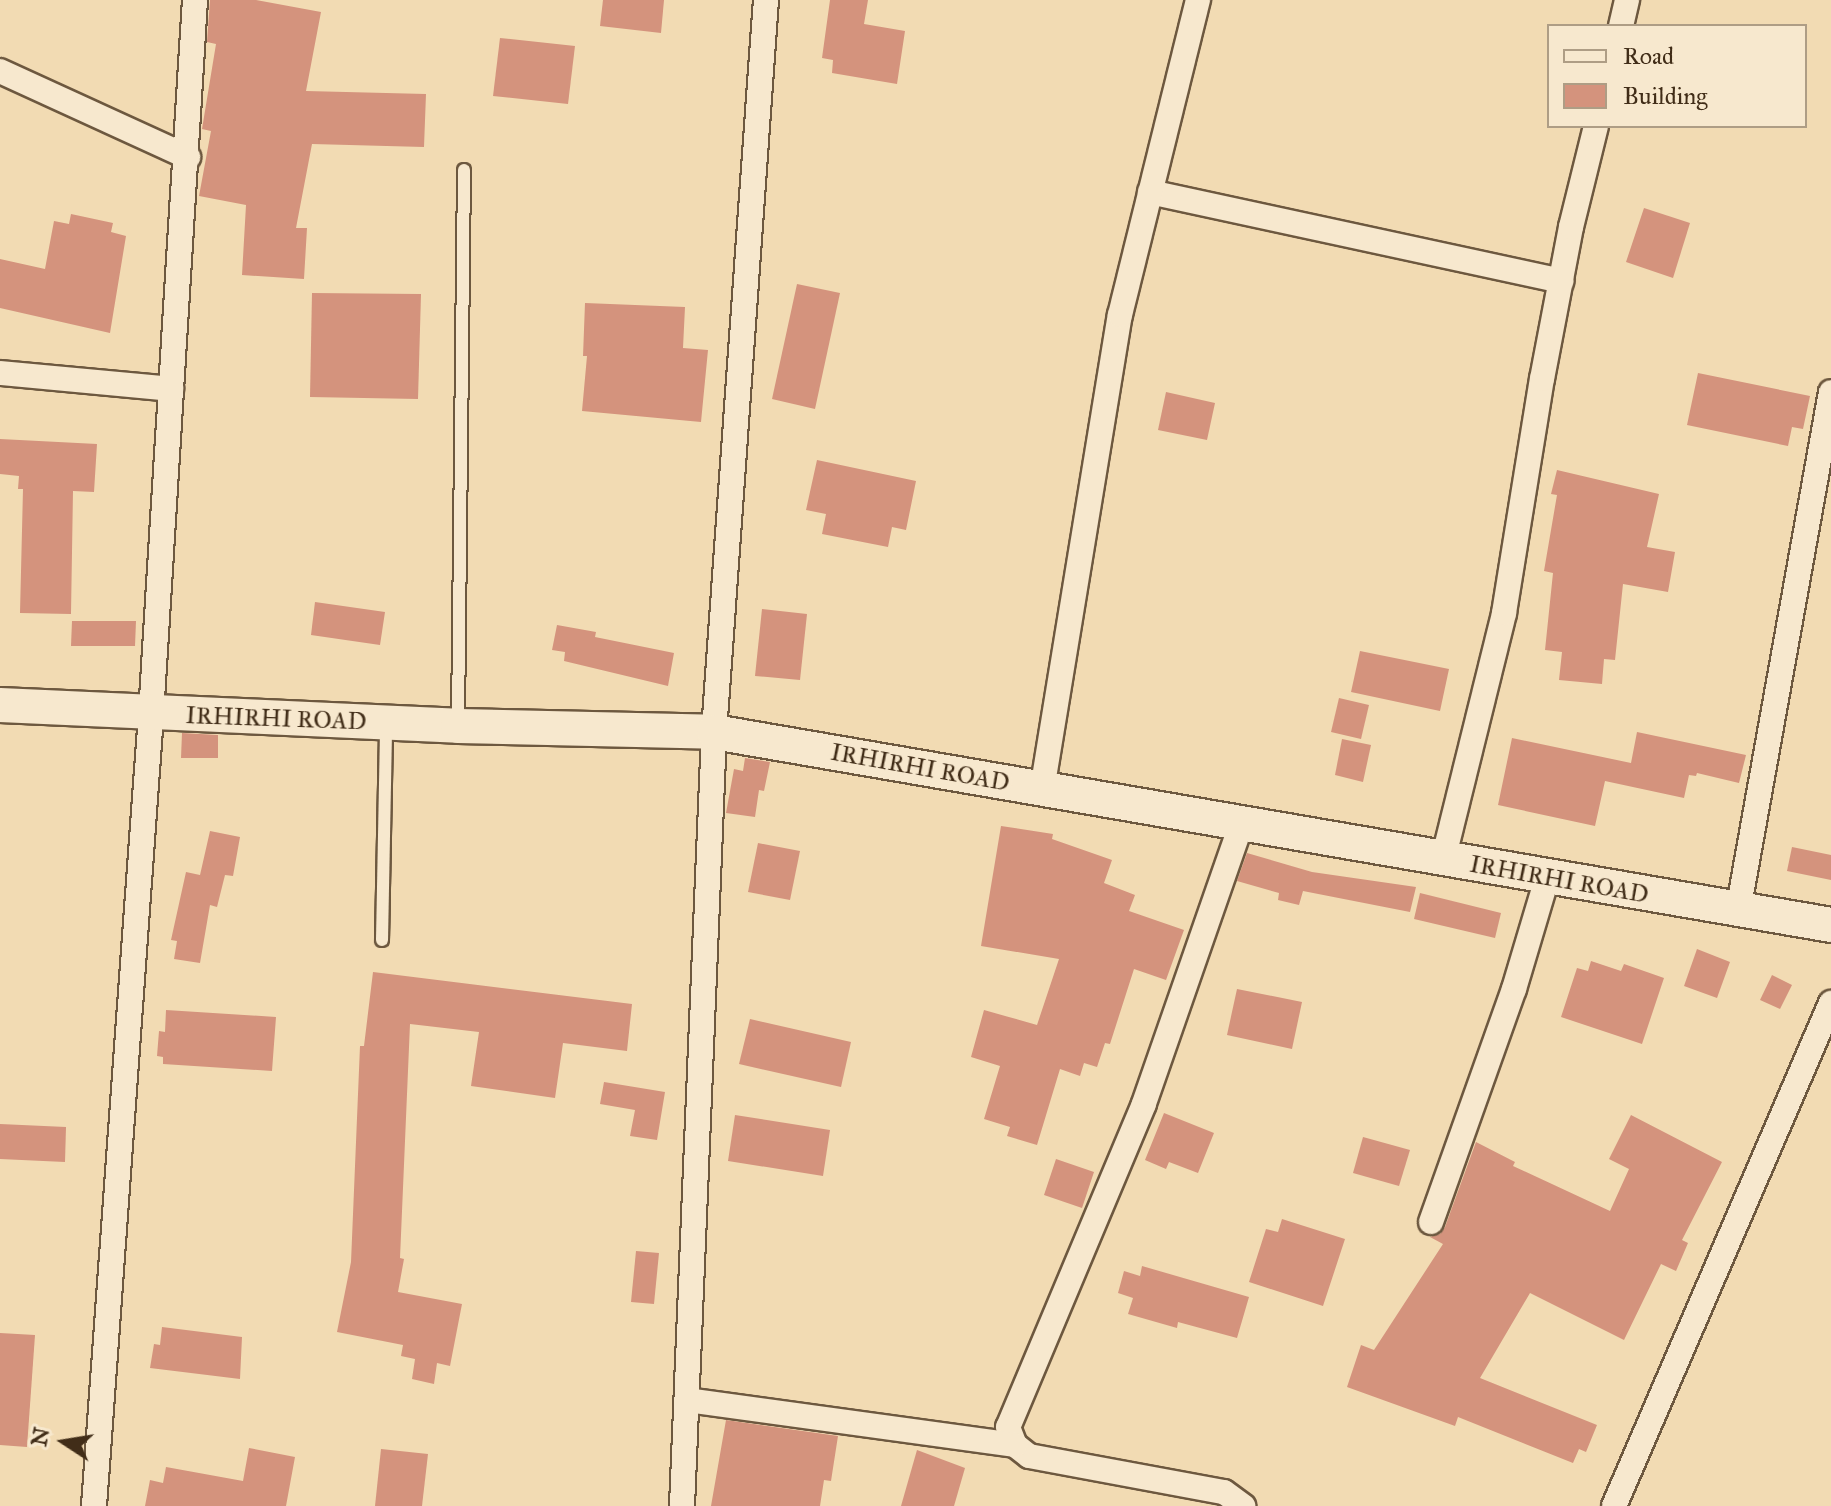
<!DOCTYPE html>
<html>
<head>
<meta charset="utf-8">
<style>
	body { margin:0 }
	#map { position:relative; width:1831px; height:1506px; overflow:hidden; background:#f2dbb3; font-family:"IM FELL Great Primer",serif }
	div>[style] { position:absolute }
	.building>* { inset:0; background:#d4937d }
	.roads { filter:drop-shadow(2px 0 #6d583f) drop-shadow(-2px 0 #6d583f) drop-shadow(0 2px #6d583f) drop-shadow(0 -2px #6d583f) }
	.lane>* { height:12px; margin:-6px; padding:0 6px; transform-origin:6px; border-radius:6px; background:#f7e8ce }
	.street>* { height:24px; margin:-12px; padding:0 12px; transform-origin:12px; border-radius:12px; background:#f7e8ce }
	.secondary>* { height:34px; margin:-17px; padding:0 17px; transform-origin:17px; border-radius:17px; background:#f7e8ce }
	span { translate:-50% -50%; white-space:nowrap; text-align:center; line-height:1.15; -webkit-text-stroke:8px #f7e8ce; paint-order:stroke }
	.street-label { font-size:24px; color:#412d18 }
	.legend { position:absolute; left:1547px; top:24px; width:260px; height:104px; box-sizing:border-box; background:#f7e8ce; border:2px solid #ae9d85; margin:0; padding:10px 14px; list-style:none; font-size:24px; color:#412d18 }
	.legend li { display:flex; align-items:center; gap:16px; height:40px }
	.legend b { width:40px; border:2px solid #ae9d85 }
	.north { position:absolute; left:24px; top:1402px; width:80px; height:80px; -webkit-text-stroke:6px #f7e8ce; paint-order:stroke; rotate:282deg; font-size:22px; font-weight:700; line-height:32px; text-align:center; color:#412d18 }
	.north::after { content:''; display:block; margin:auto; width:28px; height:36px; background:#412d18; clip-path:polygon(50% 0,100% 100%,50% 72%,0 100%) }
</style>
</head>
<body>
<div id="map">
	<div class="building">
		<i style="clip-path:polygon(210px 0,256px 0,321px 12px,306px 91px,426px 94px,424px 147px,312px 144px,296px 228px,307px 228px,304px 279px,242px 275px,246px 205px,199px 196px,211px 131px,202px 129px,216px 44px,207px 42px)"></i>
		<i style="clip-path:polygon(603px 0,664px 0,661px 33px,600px 26px)"></i>
		<i style="clip-path:polygon(830px 0,868px 0,864px 24px,905px 31px,897px 84px,832px 73px,833px 60px,822px 58px)"></i>
		<i style="clip-path:polygon(500px 38px,575px 46px,568px 104px,493px 96px)"></i>
		<i style="clip-path:polygon(1644px 208px,1690px 223px,1673px 278px,1626px 262px)"></i>
		<i style="clip-path:polygon(71px 214px,113px 223px,111px 232px,126px 236px,110px 333px,0 308px,0 259px,45px 269px,54px 221px,69px 224px)"></i>
		<i style="clip-path:polygon(797px 284px,840px 293px,815px 409px,772px 399px)"></i>
		<i style="clip-path:polygon(312px 293px,421px 294px,418px 399px,310px 397px)"></i>
		<i style="clip-path:polygon(585px 303px,685px 307px,683px 348px,708px 350px,701px 422px,582px 411px,587px 356px,583px 356px)"></i>
		<i style="clip-path:polygon(1698px 373px,1810px 396px,1803px 429px,1792px 427px,1788px 446px,1687px 425px)"></i>
		<i style="clip-path:polygon(1166px 392px,1215px 403px,1207px 440px,1158px 430px)"></i>
		<i style="clip-path:polygon(0 439px,97px 444px,94px 492px,73px 491px,71px 614px,20px 613px,23px 489px,18px 489px,19px 476px,0 474px)"></i>
		<i style="clip-path:polygon(817px 460px,916px 481px,906px 530px,892px 527px,888px 547px,822px 534px,826px 514px,806px 510px)"></i>
		<i style="clip-path:polygon(1557px 470px,1659px 494px,1647px 547px,1675px 552px,1668px 592px,1623px 584px,1615px 660px,1604px 659px,1602px 684px,1559px 680px,1562px 652px,1545px 650px,1553px 573px,1544px 571px,1557px 495px,1551px 494px)"></i>
		<i style="clip-path:polygon(315px 602px,385px 612px,380px 645px,311px 635px)"></i>
		<i style="clip-path:polygon(762px 609px,807px 614px,800px 680px,755px 676px)"></i>
		<i style="clip-path:polygon(72px 621px,136px 621px,135px 646px,71px 646px)"></i>
		<i style="clip-path:polygon(557px 625px,596px 632px,595px 637px,674px 653px,668px 686px,564px 661px,565px 652px,552px 650px)"></i>
		<i style="clip-path:polygon(1360px 651px,1449px 669px,1440px 711px,1351px 692px)"></i>
		<i style="clip-path:polygon(1339px 698px,1369px 705px,1361px 739px,1331px 732px)"></i>
		<i style="clip-path:polygon(1637px 732px,1746px 755px,1739px 783px,1697px 773px,1696px 776px,1689px 775px,1684px 798px,1605px 781px,1595px 826px,1498px 805px,1512px 738px,1631px 763px)"></i>
		<i style="clip-path:polygon(182px 733px,218px 735px,218px 758px,181px 758px)"></i>
		<i style="clip-path:polygon(1342px 739px,1371px 745px,1363px 782px,1335px 775px)"></i>
		<i style="clip-path:polygon(745px 758px,770px 762px,764px 791px,759px 790px,755px 817px,726px 813px,734px 769px,743px 771px)"></i>
		<i style="clip-path:polygon(1001px 826px,1053px 834px,1052px 839px,1112px 860px,1104px 883px,1135px 895px,1129px 911px,1184px 930px,1166px 980px,1134px 969px,1110px 1044px,1105px 1043px,1097px 1067px,1084px 1063px,1080px 1076px,1060px 1069px,1037px 1145px,1007px 1136px,1010px 1127px,984px 1119px,1000px 1066px,971px 1057px,984px 1010px,1037px 1025px,1059px 959px,981px 946px)"></i>
		<i style="clip-path:polygon(210px 831px,240px 837px,233px 876px,225px 875px,217px 907px,210px 905px,200px 963px,174px 959px,177px 941px,171px 940px,186px 872px,200px 875px)"></i>
		<i style="clip-path:polygon(758px 843px,800px 851px,790px 900px,748px 892px)"></i>
		<i style="clip-path:polygon(1792px 847px,1831px 855px,1831px 880px,1787px 871px)"></i>
		<i style="clip-path:polygon(1247px 853px,1312px 872px,1416px 887px,1410px 912px,1303px 891px,1299px 905px,1278px 900px,1279px 893px,1237px 881px)"></i>
		<i style="clip-path:polygon(1420px 893px,1501px 913px,1495px 938px,1414px 919px)"></i>
		<i style="clip-path:polygon(1697px 949px,1730px 962px,1717px 998px,1684px 986px)"></i>
		<i style="clip-path:polygon(1591px 961px,1621px 971px,1624px 964px,1664px 978px,1642px 1044px,1561px 1017px,1577px 968px,1588px 971px)"></i>
		<i style="clip-path:polygon(373px 972px,632px 1004px,627px 1051px,563px 1043px,555px 1098px,471px 1086px,479px 1032px,410px 1024px,400px 1258px,404px 1259px,398px 1292px,462px 1304px,450px 1366px,437px 1363px,434px 1384px,412px 1379px,415px 1359px,401px 1356px,403px 1345px,337px 1332px,351px 1262px,360px 1046px,364px 1046px)"></i>
		<i style="clip-path:polygon(1772px 975px,1792px 985px,1780px 1009px,1760px 1000px)"></i>
		<i style="clip-path:polygon(1237px 989px,1302px 1002px,1292px 1049px,1227px 1035px)"></i>
		<i style="clip-path:polygon(166px 1010px,276px 1017px,272px 1071px,163px 1064px,163px 1057px,157px 1056px,159px 1031px,165px 1032px)"></i>
		<i style="clip-path:polygon(750px 1019px,851px 1042px,841px 1087px,739px 1064px)"></i>
		<i style="clip-path:polygon(604px 1082px,665px 1092px,657px 1140px,630px 1136px,635px 1110px,600px 1104px)"></i>
		<i style="clip-path:polygon(1164px 1113px,1214px 1133px,1198px 1173px,1169px 1162px,1166px 1169px,1145px 1160px)"></i>
		<i style="clip-path:polygon(735px 1115px,830px 1130px,823px 1176px,728px 1161px)"></i>
		<i style="clip-path:polygon(1631px 1115px,1722px 1162px,1682px 1240px,1688px 1243px,1676px 1271px,1661px 1264px,1624px 1340px,1530px 1293px,1480px 1378px,1597px 1425px,1586px 1452px,1579px 1449px,1573px 1463px,1458px 1417px,1455px 1426px,1347px 1387px,1361px 1345px,1374px 1350px,1443px 1244px,1430px 1237px,1440px 1234px,1445px 1227px,1476px 1142px,1515px 1162px,1513px 1166px,1610px 1211px,1629px 1169px,1609px 1159px)"></i>
		<i style="clip-path:polygon(0 1124px,66px 1127px,65px 1162px,0 1159px)"></i>
		<i style="clip-path:polygon(1363px 1137px,1410px 1150px,1399px 1186px,1353px 1173px)"></i>
		<i style="clip-path:polygon(1056px 1159px,1094px 1172px,1082px 1208px,1044px 1195px)"></i>
		<i style="clip-path:polygon(1282px 1219px,1345px 1239px,1323px 1306px,1249px 1282px,1266px 1229px,1278px 1232px)"></i>
		<i style="clip-path:polygon(636px 1251px,659px 1253px,654px 1304px,631px 1302px)"></i>
		<i style="clip-path:polygon(1142px 1266px,1249px 1297px,1237px 1338px,1178px 1322px,1177px 1328px,1128px 1314px,1133px 1298px,1118px 1293px,1124px 1271px,1140px 1276px)"></i>
		<i style="clip-path:polygon(162px 1327px,242px 1337px,240px 1379px,150px 1368px,154px 1344px,160px 1345px)"></i>
		<i style="clip-path:polygon(0 1333px,35px 1335px,27px 1447px,0 1445px)"></i>
		<i style="clip-path:polygon(726px 1420px,838px 1436px,831px 1481px,824px 1480px,820px 1506px,711px 1506px)"></i>
		<i style="clip-path:polygon(249px 1448px,295px 1457px,286px 1506px,145px 1506px,150px 1480px,163px 1483px,166px 1467px,243px 1481px)"></i>
		<i style="clip-path:polygon(381px 1449px,428px 1454px,422px 1506px,375px 1506px)"></i>
		<i style="clip-path:polygon(917px 1450px,965px 1468px,954px 1506px,901px 1506px)"></i>
	</div>
	<div class="roads">
		<div class="lane">
			<i style="left:458px;top:723px;width:553px;rotate:-89.38deg"></i>
			<i style="left:382px;top:940px;width:216px;rotate:-88.9deg"></i>
		</div>
		<div class="street">
			<i style="left:1621px;top:26px;width:27px;rotate:-77deg"></i>
			<i style="left:0;top:71px;width:207px;rotate:24.6deg"></i>
			<i style="left:1150px;top:192px;width:421px;rotate:12.2deg"></i>
			<i style="left:0;top:373px;width:172px;rotate:5.3deg"></i>
			<i style="left:1042px;top:790px;width:481px;rotate:-80.7deg"></i>
			<i style="left:1120px;top:315px;width:325px;rotate:-76.1deg"></i>
			<i style="left:1241px;top:825px;width:295px;rotate:109.2deg"></i>
			<i style="left:1144px;top:1104px;width:350px;rotate:112.8deg"></i>
			<i style="left:1008px;top:1427px;width:19px;rotate:69deg"></i>
			<i style="left:1015px;top:1445px;width:18px;rotate:38deg"></i>
			<i style="left:1029px;top:1456px;width:198px;rotate:10.5deg"></i>
			<i style="left:1224px;top:1492px;width:24px;rotate:36deg"></i>
			<i style="left:1443px;top:860px;width:254px;rotate:-76.1deg"></i>
			<i style="left:1504px;top:613px;width:237px;rotate:-80.8deg"></i>
			<i style="left:1542px;top:379px;width:155px;rotate:-79.2deg"></i>
			<i style="left:1571px;top:227px;width:104px;rotate:-76.1deg"></i>
			<i style="left:1738px;top:911px;width:527px;rotate:-79.84deg"></i>
			<i style="left:1431px;top:1222px;width:247px;rotate:-70.4deg"></i>
			<i style="left:1514px;top:989px;width:116px;rotate:-73.4deg"></i>
			<i style="left:687px;top:1400px;width:331px;rotate:7.8deg"></i>
			<i style="left:94px;top:1506px;width:793px;rotate:-85.88deg"></i>
			<i style="left:151px;top:715px;width:716px;rotate:-86.48deg"></i>
			<i style="left:682px;top:1506px;width:775px;rotate:-87.63deg"></i>
			<i style="left:714px;top:732px;width:734px;rotate:-85.94deg"></i>
			<i style="left:1614px;top:1506px;width:548px;rotate:-66.66deg"></i>
		</div>
		<div class="secondary">
			<i style="left:0;top:705px;width:458px;rotate:2.6deg"></i>
			<i style="left:458px;top:726px;width:256px;rotate:1.3deg"></i>
			<i style="left:714px;top:732px;width:1134px;rotate:9.8deg"></i>
		</div>
	</div>
	<div class="street-label">
		<span style="left:276px;top:719px;rotate:2deg">IRHIRHI ROAD</span>
		<span style="left:920px;top:768px;rotate:10deg">IRHIRHI ROAD</span>
		<span style="left:1559px;top:880px;rotate:10deg">IRHIRHI ROAD</span>
	</div>
	<ul class="legend">
	<li><b style="height:10px;background:#f7e8ce"></b>Road</li>
	<li><b style="height:22px;background:#d4937d"></b>Building</li>
	</ul>
	<div class="north">N</div>
</div>
</body>
</html>
